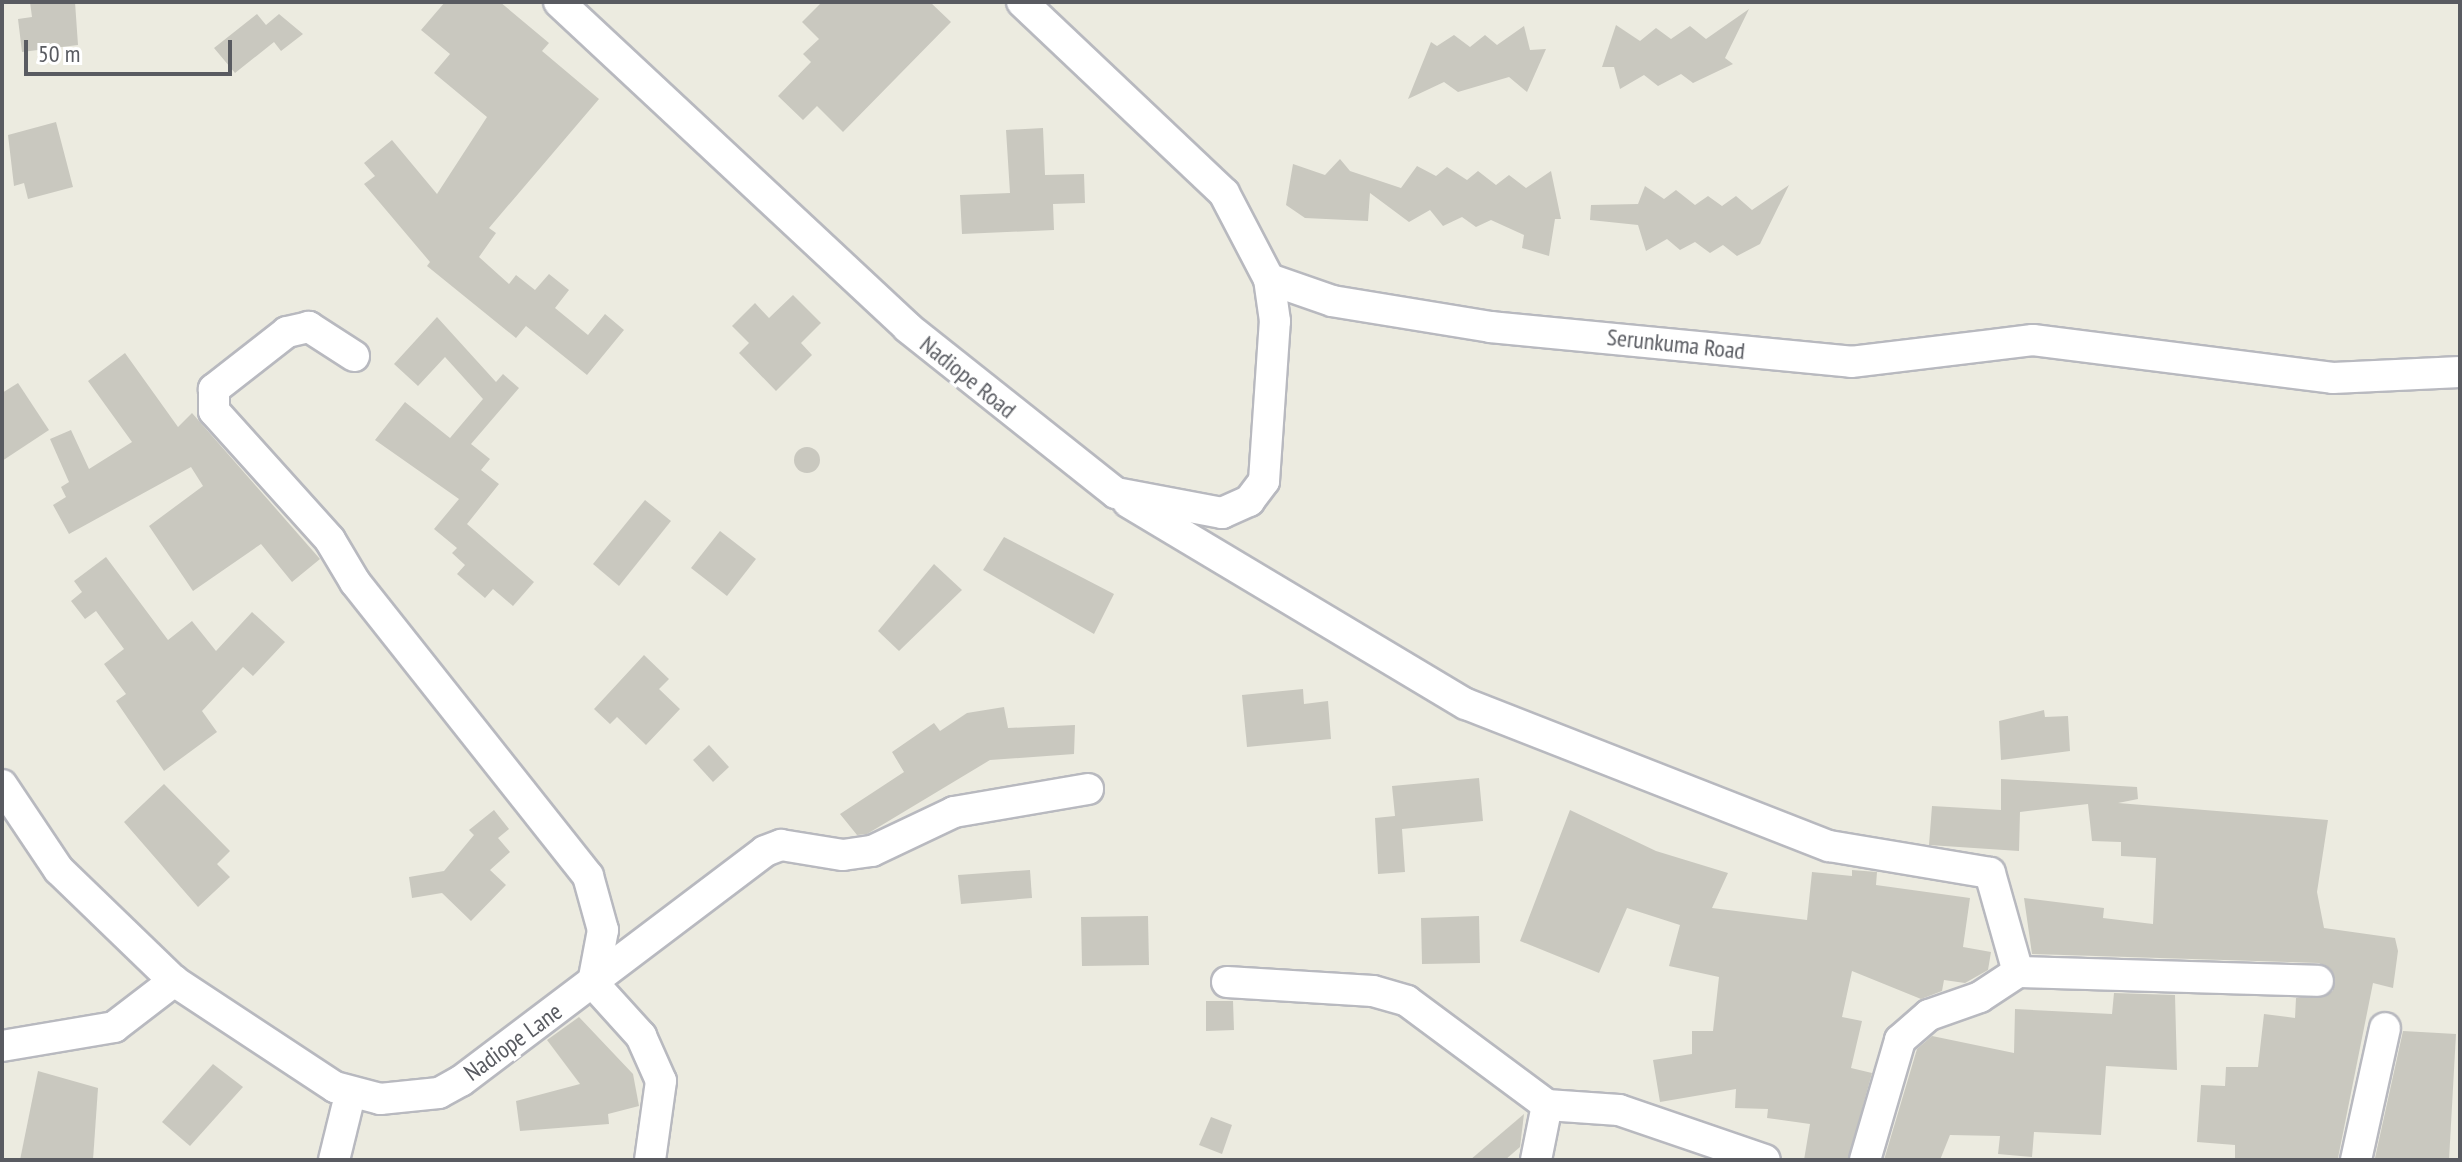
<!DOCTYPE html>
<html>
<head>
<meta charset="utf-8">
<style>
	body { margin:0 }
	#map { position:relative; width:2462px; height:1162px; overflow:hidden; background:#ecebe0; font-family:"PT Sans Narrow",sans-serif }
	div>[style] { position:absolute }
	.building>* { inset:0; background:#c9c8bf }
	.round { border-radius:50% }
	.roads { filter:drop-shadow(2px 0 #b8b9bf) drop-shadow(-2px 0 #b8b9bf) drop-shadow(0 2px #b8b9bf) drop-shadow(0 -2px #b8b9bf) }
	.minor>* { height:30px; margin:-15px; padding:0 15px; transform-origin:15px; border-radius:15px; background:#fff }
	span { translate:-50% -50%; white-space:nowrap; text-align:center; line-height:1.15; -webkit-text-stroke:7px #fff; paint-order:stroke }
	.street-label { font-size:24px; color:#595b61 }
	.frame { position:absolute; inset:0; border:4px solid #595b61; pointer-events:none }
	.scale { position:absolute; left:24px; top:40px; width:208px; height:36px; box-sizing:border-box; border:4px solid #595b61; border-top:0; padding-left:10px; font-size:24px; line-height:28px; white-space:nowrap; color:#595b61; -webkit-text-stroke:6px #fff; paint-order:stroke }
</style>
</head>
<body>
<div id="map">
	<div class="building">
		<i style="clip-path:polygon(30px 2px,75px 2px,78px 45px,22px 52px,18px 19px,32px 17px)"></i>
		<i style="clip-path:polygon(445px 2px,500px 2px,549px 43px,542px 51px,599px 99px,489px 228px,496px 233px,479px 257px,509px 284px,516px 275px,535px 290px,549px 274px,569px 290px,555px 308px,588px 335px,605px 314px,624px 330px,587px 375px,526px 326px,516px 338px,427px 266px,430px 262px,364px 184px,375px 176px,364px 163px,392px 140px,437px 194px,487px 117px,434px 73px,450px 54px,421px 30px)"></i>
		<i style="clip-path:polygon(822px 2px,930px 2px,951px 22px,843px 132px,817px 106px,803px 120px,778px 96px,811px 62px,803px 54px,819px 39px,802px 22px)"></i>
		<i style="clip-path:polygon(1749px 9px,1725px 58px,1733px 64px,1693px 83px,1681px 74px,1658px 86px,1644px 75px,1620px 89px,1614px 67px,1602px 67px,1616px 25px,1640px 41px,1656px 28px,1671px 39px,1690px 26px,1706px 39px)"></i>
		<i style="clip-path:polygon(257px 14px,266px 25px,279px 14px,303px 34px,281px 51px,274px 42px,235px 73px,214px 48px)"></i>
		<i style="clip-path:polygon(1524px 26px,1530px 50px,1546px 49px,1527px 92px,1509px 77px,1458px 92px,1444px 82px,1408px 99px,1431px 42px,1437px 46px,1454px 35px,1470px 47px,1485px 35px,1497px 45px)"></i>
		<i style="clip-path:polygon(56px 122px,73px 187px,28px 199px,24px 183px,14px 186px,8px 135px)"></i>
		<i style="clip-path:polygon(1043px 128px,1045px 175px,1084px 174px,1085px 203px,1053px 204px,1054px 230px,962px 234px,960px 195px,1010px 193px,1006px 130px)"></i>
		<i style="clip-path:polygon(1340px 159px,1350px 171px,1401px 188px,1417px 166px,1436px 176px,1447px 167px,1467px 180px,1478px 171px,1496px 185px,1509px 175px,1526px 188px,1551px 171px,1561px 219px,1555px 219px,1549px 256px,1522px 248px,1524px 235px,1491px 220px,1476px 227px,1462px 217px,1443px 226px,1430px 210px,1409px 222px,1370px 193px,1368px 221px,1305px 218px,1286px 205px,1293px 164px,1325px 175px)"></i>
		<i style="clip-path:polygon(1789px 185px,1760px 244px,1737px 256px,1723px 245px,1710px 253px,1695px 242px,1680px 250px,1667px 239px,1646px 251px,1638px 225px,1590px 220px,1591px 205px,1638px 204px,1645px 186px,1664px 199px,1676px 190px,1695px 205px,1708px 196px,1722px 206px,1736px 196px,1752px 210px)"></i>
		<i style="clip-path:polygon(793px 295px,821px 323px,801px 343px,812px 355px,776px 391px,739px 353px,749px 343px,732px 326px,755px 303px,769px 318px)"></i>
		<i style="clip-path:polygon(437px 317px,496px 382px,503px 374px,519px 388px,471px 444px,490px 459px,481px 470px,499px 484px,467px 524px,534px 582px,513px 606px,493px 589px,485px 598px,457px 574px,465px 565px,452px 553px,457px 548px,434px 529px,459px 499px,375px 440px,405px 402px,450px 438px,483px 399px,445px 357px,418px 386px,394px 364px)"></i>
		<i style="clip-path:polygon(125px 353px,178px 427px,192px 413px,320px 559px,292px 582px,261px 544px,193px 591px,149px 526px,203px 486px,191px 467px,69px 534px,53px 505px,66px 497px,61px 487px,69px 482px,50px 439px,71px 430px,89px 469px,132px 442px,88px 381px)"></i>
		<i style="clip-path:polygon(18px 383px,49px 430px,2px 461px,2px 393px)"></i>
		<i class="round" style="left:794px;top:447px;width:26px;height:26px"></i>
		<i style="clip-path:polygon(645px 500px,671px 521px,619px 586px,593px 564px)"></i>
		<i style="clip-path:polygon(720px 531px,756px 559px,727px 596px,691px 568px)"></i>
		<i style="clip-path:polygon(1004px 537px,1114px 594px,1094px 634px,983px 570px)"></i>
		<i style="clip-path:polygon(106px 557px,168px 640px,192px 621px,216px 651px,252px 612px,285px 642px,253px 676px,243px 667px,202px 711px,217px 732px,164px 771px,116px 701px,126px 694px,104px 664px,124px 649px,96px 611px,85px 619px,71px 601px,82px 592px,74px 581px)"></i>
		<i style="clip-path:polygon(934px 564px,962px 590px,899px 651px,878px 631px)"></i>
		<i style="clip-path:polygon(644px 655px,669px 679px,659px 689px,680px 709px,646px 745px,617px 717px,610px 724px,594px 709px)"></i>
		<i style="clip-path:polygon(1303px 689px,1304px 704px,1328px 701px,1331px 739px,1247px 747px,1242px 695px)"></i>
		<i style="clip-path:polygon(1004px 707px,1008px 728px,1075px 725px,1074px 754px,990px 760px,867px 834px,857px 835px,840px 814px,904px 772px,892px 752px,934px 723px,940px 731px,967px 713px)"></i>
		<i style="clip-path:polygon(2044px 710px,2045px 717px,2068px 716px,2070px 751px,2001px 760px,1999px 721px)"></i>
		<i style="clip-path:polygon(709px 745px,729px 767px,713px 782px,693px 760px)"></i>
		<i style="clip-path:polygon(1479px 778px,1483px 821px,1402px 829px,1405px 872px,1378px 874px,1375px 818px,1395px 816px,1392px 786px)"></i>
		<i style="clip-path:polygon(2001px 779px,2137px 787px,2138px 799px,2118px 803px,2328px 820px,2317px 892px,2324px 928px,2395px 938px,2398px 951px,2393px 988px,2373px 983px,2338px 1158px,2235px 1160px,2235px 1145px,2197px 1142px,2201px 1085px,2225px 1086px,2226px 1067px,2258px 1067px,2264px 1014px,2295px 1018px,2296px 998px,2333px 991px,2333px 972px,2319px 963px,2032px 954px,2024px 898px,2104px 908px,2103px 918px,2153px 924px,2156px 858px,2121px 856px,2121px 842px,2092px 841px,2088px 804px,2020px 812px,2019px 851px,1929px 845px,1932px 806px,2001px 810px)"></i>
		<i style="clip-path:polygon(164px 784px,230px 851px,217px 864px,230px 877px,198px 907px,124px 822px)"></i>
		<i style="clip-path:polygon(494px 810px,509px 829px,498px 838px,510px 852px,490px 870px,506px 885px,471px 921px,442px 893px,412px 898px,409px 877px,444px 871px,474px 835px,469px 830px)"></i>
		<i style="clip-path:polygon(1570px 810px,1656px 851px,1728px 873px,1712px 908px,1807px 920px,1812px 872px,1852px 876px,1852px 870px,1877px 872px,1876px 885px,1970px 898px,1963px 947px,1991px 952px,1988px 970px,1965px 983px,1944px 980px,1942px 991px,1921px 999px,1852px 971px,1842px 1017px,1862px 1021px,1851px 1068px,1872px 1073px,1848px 1160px,1804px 1160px,1810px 1124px,1767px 1118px,1768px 1109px,1735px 1108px,1736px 1089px,1660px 1102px,1653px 1060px,1692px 1054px,1692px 1031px,1713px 1031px,1719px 977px,1669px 966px,1680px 925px,1627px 908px,1599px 973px,1520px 941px)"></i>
		<i style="clip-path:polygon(1030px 870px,1032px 898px,961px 904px,958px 875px)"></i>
		<i style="clip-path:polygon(1148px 916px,1149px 965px,1082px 966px,1081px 917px)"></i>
		<i style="clip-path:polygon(1479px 916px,1480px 963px,1422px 964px,1421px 918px)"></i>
		<i style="clip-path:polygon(2114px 993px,2175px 995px,2177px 1070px,2106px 1066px,2101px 1135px,2034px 1132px,2032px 1157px,1998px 1154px,2000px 1136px,1950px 1135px,1940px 1160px,1884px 1160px,1917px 1049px,1932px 1036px,2014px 1053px,2015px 1009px,2112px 1014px)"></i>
		<i style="clip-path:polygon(1206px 1001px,1233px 1001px,1234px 1030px,1206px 1031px)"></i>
		<i style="clip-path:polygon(579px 1017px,633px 1074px,639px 1106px,608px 1114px,609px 1124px,520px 1131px,516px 1101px,580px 1084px,547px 1040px)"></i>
		<i style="clip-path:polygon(2403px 1031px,2456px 1034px,2449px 1160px,2375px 1158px)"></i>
		<i style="clip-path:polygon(213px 1064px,243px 1087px,190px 1146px,162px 1122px)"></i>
		<i style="clip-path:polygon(38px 1071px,98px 1088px,93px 1160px,20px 1160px)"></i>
		<i style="clip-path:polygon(1524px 1114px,1520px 1147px,1505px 1160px,1470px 1160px)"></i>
		<i style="clip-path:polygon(1211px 1117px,1232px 1125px,1222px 1154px,1199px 1145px)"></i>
	</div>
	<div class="roads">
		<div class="minor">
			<i style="left:559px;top:2px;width:476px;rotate:43deg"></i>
			<i style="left:907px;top:327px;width:267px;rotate:38.5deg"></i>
			<i style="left:1116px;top:493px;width:108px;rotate:10.7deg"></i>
			<i style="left:1222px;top:513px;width:30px;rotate:-24deg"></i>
			<i style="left:1249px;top:501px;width:25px;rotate:-53deg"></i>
			<i style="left:1264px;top:481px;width:160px;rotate:-86.1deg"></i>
			<i style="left:1275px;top:321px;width:42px;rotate:-98.1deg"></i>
			<i style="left:1022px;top:2px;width:278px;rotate:43.4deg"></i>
			<i style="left:1224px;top:193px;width:97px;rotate:62.4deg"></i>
			<i style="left:1269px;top:279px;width:67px;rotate:19.2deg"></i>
			<i style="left:1332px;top:301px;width:160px;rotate:9.3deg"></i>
			<i style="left:1490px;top:327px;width:363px;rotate:5.5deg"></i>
			<i style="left:1851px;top:362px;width:183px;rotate:-6.9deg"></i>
			<i style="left:2033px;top:340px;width:302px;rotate:7.2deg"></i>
			<i style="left:2333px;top:378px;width:127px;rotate:-2.7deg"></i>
			<i style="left:354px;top:356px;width:54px;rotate:-147.2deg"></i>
			<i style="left:309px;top:327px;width:23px;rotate:167deg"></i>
			<i style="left:287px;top:332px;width:93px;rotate:142deg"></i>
			<i style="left:214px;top:389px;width:22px;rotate:90deg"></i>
			<i style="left:214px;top:411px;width:173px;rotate:48deg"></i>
			<i style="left:330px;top:540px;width:49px;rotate:59.2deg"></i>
			<i style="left:355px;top:582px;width:375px;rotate:51.6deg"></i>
			<i style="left:588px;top:876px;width:56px;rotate:74.5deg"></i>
			<i style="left:603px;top:930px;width:54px;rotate:100.7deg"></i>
			<i style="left:593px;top:983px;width:72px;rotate:47.8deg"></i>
			<i style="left:641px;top:1036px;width:49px;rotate:66deg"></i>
			<i style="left:661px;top:1081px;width:80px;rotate:97.9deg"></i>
			<i style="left:1128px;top:502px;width:394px;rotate:30.9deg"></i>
			<i style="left:1466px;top:704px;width:390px;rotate:21.4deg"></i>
			<i style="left:1829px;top:846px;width:163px;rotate:9.5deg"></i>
			<i style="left:1990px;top:873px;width:103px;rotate:74.2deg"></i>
			<i style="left:2px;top:785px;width:102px;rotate:56.2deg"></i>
			<i style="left:59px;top:870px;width:160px;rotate:44deg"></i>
			<i style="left:174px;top:981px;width:193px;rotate:33.4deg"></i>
			<i style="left:335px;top:1087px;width:47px;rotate:14.9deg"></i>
			<i style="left:380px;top:1099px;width:59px;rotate:-5.8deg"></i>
			<i style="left:439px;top:1093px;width:25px;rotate:-29deg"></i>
			<i style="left:461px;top:1081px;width:381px;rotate:-37.1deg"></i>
			<i style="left:765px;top:851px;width:17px;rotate:-21deg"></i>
			<i style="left:781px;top:845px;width:63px;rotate:9.2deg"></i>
			<i style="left:843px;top:855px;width:29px;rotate:-8deg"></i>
			<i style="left:872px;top:851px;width:91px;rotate:-25.4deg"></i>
			<i style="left:954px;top:812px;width:136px;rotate:-9.7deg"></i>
			<i style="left:1227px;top:982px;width:146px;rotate:3.5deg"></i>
			<i style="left:1373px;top:991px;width:35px;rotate:16deg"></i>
			<i style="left:1407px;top:1001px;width:174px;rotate:36.6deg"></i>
			<i style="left:1547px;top:1105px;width:72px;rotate:4deg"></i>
			<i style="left:1619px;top:1110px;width:154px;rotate:18.9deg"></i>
			<i style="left:2px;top:1046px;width:114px;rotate:-9.6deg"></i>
			<i style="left:114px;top:1027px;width:76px;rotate:-37.5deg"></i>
			<i style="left:334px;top:1160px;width:67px;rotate:-76.2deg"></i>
			<i style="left:1536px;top:1160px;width:56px;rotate:-78.7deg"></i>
			<i style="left:1865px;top:1160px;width:125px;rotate:-73.7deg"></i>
			<i style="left:1900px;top:1040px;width:38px;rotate:-41deg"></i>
			<i style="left:1929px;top:1015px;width:54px;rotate:-19.4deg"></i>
			<i style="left:1980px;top:997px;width:45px;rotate:-33.3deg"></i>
			<i style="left:2018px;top:972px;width:300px;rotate:1.7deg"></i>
			<i style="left:2356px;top:1160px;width:135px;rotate:-77.6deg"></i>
		</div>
	</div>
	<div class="street-label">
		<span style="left:1676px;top:344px;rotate:6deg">Serunkuma Road</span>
		<span style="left:968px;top:377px;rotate:39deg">Nadiope Road</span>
		<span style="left:513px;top:1042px;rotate:-36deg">Nadiope Lane</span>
	</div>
	<div class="frame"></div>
	<div class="scale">50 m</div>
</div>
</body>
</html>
